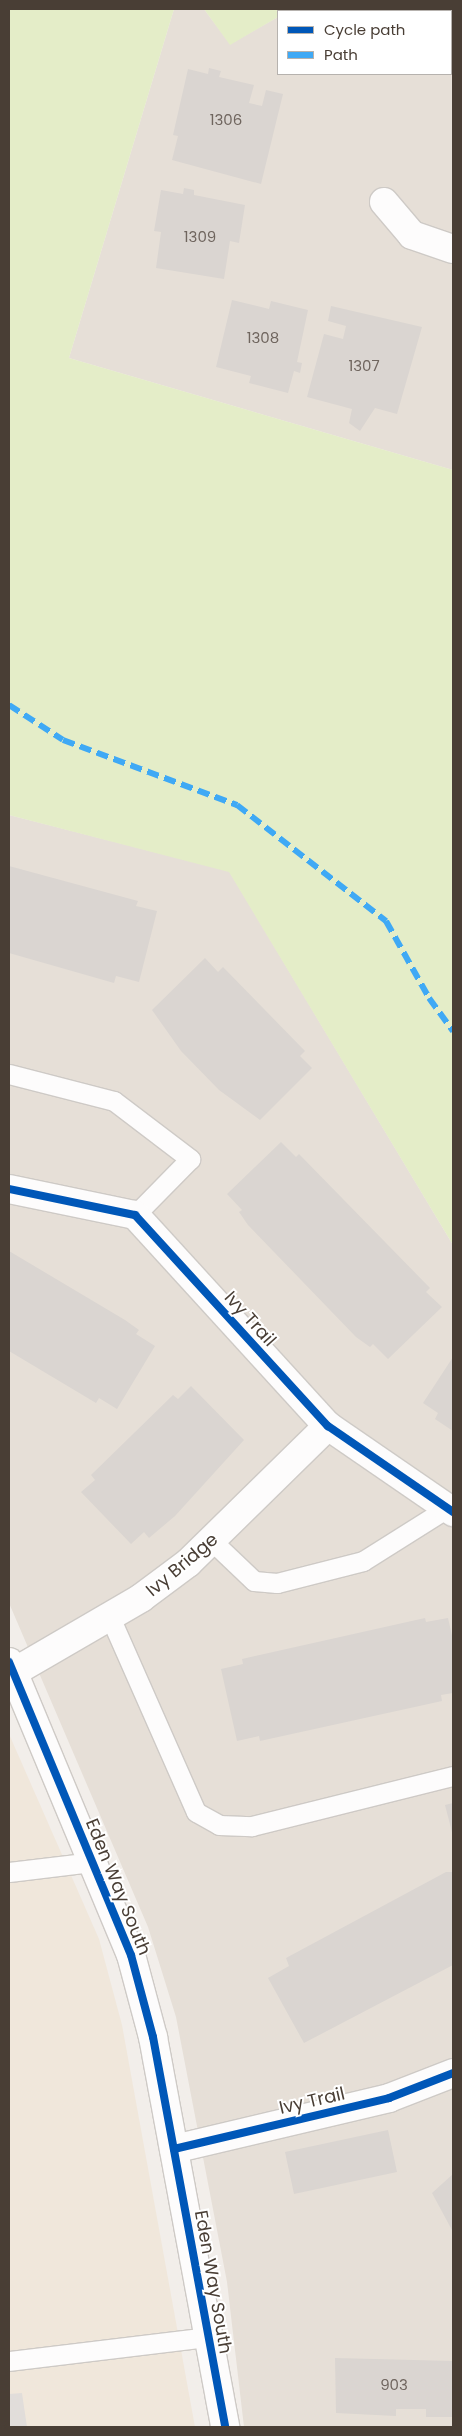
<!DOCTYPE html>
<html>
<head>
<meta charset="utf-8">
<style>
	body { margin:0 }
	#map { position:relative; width:462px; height:2436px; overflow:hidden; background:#f2eeea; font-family:Poppins,sans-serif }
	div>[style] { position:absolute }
	.residential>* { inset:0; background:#e6dfd7 }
	.education>* { inset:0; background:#f0e7db }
	.green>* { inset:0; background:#e4edc8 }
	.parking>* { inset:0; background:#e1ddda }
	.building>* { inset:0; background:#dad5d1 }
	.roads { filter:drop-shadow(1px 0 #cecac6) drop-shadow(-1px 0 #cecac6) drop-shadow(0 1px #cecac6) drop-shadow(0 -1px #cecac6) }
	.service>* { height:19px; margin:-9.5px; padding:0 9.5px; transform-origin:9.5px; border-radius:9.5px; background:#fdfcfc }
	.minor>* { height:28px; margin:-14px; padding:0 14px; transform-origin:14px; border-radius:14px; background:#fdfcfc }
	.quiet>* { height:6px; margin-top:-3px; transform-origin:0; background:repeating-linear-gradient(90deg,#3fa9f5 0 12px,transparent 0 18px) }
	.cycleway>* { height:8px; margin:-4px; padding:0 4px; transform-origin:4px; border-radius:4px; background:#0057b8 }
	span { translate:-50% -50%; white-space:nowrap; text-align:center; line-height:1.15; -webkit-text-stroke:4px #fff; paint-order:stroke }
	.number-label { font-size:15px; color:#6f655e }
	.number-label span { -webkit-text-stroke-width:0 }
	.street-label { font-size:18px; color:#493e35 }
	.frame { position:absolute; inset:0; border:10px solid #493e35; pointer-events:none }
	.legend { position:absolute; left:277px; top:10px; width:175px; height:65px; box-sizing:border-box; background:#fff; border:1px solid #b6b2ae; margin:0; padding:6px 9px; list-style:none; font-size:15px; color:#493e35 }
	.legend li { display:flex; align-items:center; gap:10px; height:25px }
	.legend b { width:25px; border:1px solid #b6b2ae }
</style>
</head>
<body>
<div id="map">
	<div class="residential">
		<i style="clip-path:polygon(174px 9px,204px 9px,230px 44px,278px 17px,278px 74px,451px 74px,451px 11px,289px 11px,453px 9px,453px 470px,69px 358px)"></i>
		<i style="clip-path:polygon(9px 815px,229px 871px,453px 1245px,453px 2427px,244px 2427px,227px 2282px,176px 2017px,148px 1927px,9px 1603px)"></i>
	</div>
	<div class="education">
		<i style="clip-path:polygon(9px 1734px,99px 1939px,122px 2025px,195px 2427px,9px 2427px)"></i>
	</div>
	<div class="green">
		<i style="clip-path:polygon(9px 9px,174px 9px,69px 358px,453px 470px,453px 1245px,229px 872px,9px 815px)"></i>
		<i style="clip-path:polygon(204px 9px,294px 9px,278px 11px,278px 17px,230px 45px)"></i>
	</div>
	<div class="parking">
		<i style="clip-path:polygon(22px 2393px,27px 2427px,9px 2427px,9px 2394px)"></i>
	</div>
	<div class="building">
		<i style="clip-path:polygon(209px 68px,221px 71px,219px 77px,254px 85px,249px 103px,262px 106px,266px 90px,283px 94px,261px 184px,172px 160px,178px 136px,173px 135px,188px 69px,208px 74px)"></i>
		<i style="clip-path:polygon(184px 188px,194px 190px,194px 195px,245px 205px,239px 243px,230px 241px,224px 279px,156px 268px,161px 232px,154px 231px,161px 190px,183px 194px)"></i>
		<i style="clip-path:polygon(232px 300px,269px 309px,271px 301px,308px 310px,297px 362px,302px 363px,300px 373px,294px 371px,288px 393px,249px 383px,251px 376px,216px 367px)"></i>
		<i style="clip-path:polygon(331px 306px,422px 327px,397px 414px,375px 408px,360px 431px,349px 423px,352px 409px,307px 397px,324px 334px,343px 339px,346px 326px,328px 321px)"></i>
		<i style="clip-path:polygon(9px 866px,138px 901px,136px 906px,157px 911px,139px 982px,116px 976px,114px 983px,9px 953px)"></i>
		<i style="clip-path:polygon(205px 958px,218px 972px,223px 967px,305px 1051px,300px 1056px,312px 1068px,260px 1120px,219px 1090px,181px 1051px,152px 1010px)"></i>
		<i style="clip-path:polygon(281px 1142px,296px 1157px,299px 1154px,430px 1288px,426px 1292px,442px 1307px,388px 1359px,373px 1344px,370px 1347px,356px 1337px,248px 1225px,239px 1212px,242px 1210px,227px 1194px)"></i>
		<i style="clip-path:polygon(9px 1251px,125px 1320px,139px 1330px,136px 1334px,155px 1346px,117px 1409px,99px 1398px,96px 1403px,9px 1351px)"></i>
		<i style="clip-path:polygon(453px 1357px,453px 1431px,435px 1419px,438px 1413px,423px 1403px)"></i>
		<i style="clip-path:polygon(191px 1386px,244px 1440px,175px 1516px,149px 1538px,144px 1532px,131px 1544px,81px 1492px,95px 1480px,91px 1475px,173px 1395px,178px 1399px)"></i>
		<i style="clip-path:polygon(425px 1618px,426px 1622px,448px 1618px,453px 1640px,453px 1693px,441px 1695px,442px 1701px,260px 1741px,259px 1736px,237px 1741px,221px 1669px,243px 1664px,242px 1659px)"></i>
		<i style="clip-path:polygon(453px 1803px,453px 1836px,445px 1805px)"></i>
		<i style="clip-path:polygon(446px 1872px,453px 1872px,453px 1965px,304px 2043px,268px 1978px,289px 1966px,286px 1958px)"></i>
		<i style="clip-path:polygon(388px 2130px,397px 2172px,294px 2194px,285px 2152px)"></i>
		<i style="clip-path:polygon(453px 2174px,453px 2232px,432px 2193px)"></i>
		<i style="clip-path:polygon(335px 2358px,453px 2361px,453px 2417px,426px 2417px,426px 2409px,396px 2409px,396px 2416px,336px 2413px)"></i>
	</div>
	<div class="roads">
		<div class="service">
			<i style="left:9px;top:1074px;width:108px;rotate:14.4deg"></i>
			<i style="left:114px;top:1101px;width:96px;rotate:37.3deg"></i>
			<i style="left:190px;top:1159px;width:78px;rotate:134.5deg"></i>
			<i style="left:212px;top:1541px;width:58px;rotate:43.6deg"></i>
			<i style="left:254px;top:1581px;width:23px;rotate:5deg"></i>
			<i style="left:277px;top:1583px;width:89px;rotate:-14.3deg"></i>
			<i style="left:363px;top:1561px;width:99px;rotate:-32.2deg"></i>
			<i style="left:110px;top:1617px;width:213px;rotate:66.2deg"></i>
			<i style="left:196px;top:1812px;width:26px;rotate:29deg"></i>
			<i style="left:219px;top:1825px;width:33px;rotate:2deg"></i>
			<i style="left:252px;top:1826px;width:207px;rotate:-14deg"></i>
			<i style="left:9px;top:1872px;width:85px;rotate:-6.8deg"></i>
			<i style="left:9px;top:2361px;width:198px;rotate:-6.9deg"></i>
		</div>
		<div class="minor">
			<i style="left:384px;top:202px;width:43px;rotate:49.7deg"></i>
			<i style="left:412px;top:235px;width:43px;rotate:18.9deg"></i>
			<i style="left:9px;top:1189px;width:129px;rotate:11.7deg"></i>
			<i style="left:135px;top:1215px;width:286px;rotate:47.6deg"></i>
			<i style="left:328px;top:1426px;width:152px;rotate:34.5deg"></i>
			<i style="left:9px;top:1662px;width:317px;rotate:67.4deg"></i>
			<i style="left:131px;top:1955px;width:85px;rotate:75deg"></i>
			<i style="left:153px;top:2037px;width:397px;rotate:79.5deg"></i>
			<i style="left:14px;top:1672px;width:147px;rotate:-30.2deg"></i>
			<i style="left:141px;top:1598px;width:59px;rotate:-36.7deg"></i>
			<i style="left:188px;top:1563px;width:196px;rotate:-44.4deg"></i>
			<i style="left:174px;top:2149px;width:221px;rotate:-13.3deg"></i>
			<i style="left:389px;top:2098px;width:69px;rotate:-21.3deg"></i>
		</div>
	</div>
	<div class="quiet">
		<i style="left:9px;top:705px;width:64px;rotate:32.9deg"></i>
		<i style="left:63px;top:740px;width:186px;rotate:20.5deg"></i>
		<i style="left:237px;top:805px;width:189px;rotate:37.9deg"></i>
		<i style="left:386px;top:921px;width:88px;rotate:60.8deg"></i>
		<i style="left:429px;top:998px;width:41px;rotate:54deg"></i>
	</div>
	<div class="cycleway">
		<i style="left:9px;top:1189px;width:129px;rotate:11.7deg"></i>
		<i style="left:135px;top:1215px;width:286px;rotate:47.6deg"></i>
		<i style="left:328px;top:1426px;width:152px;rotate:34.5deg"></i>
		<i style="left:9px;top:1662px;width:317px;rotate:67.4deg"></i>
		<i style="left:131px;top:1955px;width:85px;rotate:75deg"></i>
		<i style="left:153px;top:2037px;width:397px;rotate:79.5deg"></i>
		<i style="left:174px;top:2149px;width:221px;rotate:-13.3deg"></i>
		<i style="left:389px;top:2098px;width:69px;rotate:-21.3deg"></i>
	</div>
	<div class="number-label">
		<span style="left:226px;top:120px">1306</span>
		<span style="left:200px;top:237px">1309</span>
		<span style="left:263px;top:338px">1308</span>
		<span style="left:364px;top:366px">1307</span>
		<span style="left:394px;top:2385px">903</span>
	</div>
	<div class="street-label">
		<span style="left:250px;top:1319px;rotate:48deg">Ivy Trail</span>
		<span style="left:182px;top:1565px;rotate:-40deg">Ivy Bridge</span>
		<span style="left:118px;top:1887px;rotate:68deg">Eden Way South</span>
		<span style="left:312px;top:2101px;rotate:-13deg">Ivy Trail</span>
		<span style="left:213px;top:2282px;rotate:80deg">Eden Way South</span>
	</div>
	<div class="frame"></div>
	<ul class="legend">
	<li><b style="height:6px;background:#0057b8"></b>Cycle path</li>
	<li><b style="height:6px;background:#3fa9f5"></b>Path</li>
	</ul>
</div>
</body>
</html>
